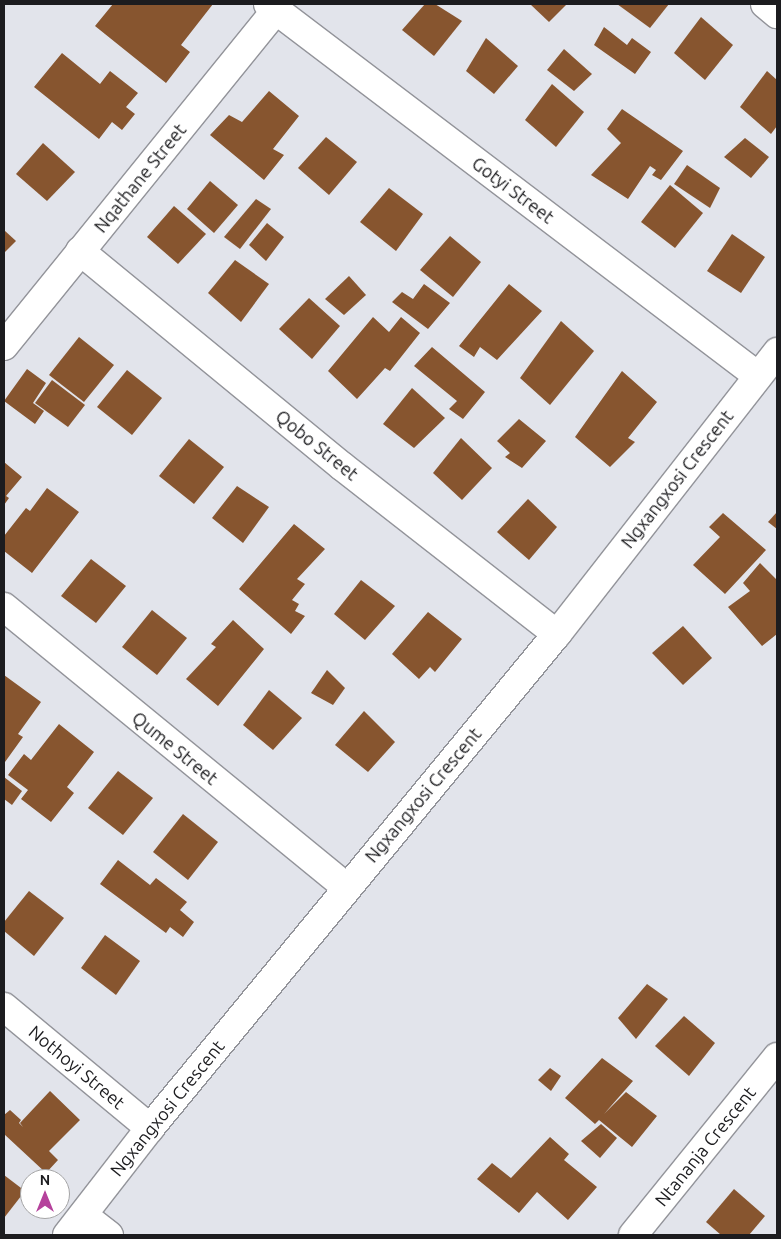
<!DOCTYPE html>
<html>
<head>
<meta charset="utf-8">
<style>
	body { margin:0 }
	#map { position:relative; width:781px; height:1239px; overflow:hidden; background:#e2e4eb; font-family:Ubuntu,sans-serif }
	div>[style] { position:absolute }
	.building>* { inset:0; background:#87552f }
	.roads { filter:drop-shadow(1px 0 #93949a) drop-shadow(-1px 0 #93949a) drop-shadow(0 1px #93949a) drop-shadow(0 -1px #93949a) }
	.street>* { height:28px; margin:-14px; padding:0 14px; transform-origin:14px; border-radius:14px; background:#fff }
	span { translate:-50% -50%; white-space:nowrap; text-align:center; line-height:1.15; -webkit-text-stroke:5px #fff; paint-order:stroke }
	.street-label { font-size:18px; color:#1c1c1f }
	.frame { position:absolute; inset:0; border:5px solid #1c1c1f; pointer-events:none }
	.north { position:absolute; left:20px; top:1169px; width:50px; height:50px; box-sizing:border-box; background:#fff; border:1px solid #a4a4a5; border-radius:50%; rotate:0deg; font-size:14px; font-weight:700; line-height:20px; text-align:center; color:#1c1c1f }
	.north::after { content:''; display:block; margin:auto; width:18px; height:22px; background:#b5429c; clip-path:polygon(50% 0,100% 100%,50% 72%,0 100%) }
</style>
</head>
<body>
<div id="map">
	<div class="building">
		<i style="clip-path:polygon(113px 4px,213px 4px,181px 45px,190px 52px,166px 83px,95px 26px)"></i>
		<i style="clip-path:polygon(425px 4px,435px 4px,462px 21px,434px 56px,402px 30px)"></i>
		<i style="clip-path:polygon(530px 4px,567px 4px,549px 22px)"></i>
		<i style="clip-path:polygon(617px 4px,669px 4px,650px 28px)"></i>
		<i style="clip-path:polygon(701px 17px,733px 45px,705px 80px,674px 53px)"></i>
		<i style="clip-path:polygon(604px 27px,627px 45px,632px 38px,651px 52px,635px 74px,594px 45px)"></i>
		<i style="clip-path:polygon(486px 38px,518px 66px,494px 94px,466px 71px)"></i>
		<i style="clip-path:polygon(564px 49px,592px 74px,574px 91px,547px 70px)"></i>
		<i style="clip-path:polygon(62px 53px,100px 84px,110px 71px,138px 93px,126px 107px,135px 114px,122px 130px,112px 122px,99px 139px,34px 87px)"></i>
		<i style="clip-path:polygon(767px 71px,777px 80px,777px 126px,771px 134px,740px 107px)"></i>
		<i style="clip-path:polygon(552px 84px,584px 112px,556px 147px,525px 120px)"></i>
		<i style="clip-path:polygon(269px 91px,299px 116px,273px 149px,284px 155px,264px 180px,210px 135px,229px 115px,242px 122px)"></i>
		<i style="clip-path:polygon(622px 109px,683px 151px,661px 180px,652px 175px,656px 170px,650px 166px,628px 199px,591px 175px,621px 143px,607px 129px)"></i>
		<i style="clip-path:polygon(326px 137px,357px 162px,329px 195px,298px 168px)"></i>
		<i style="clip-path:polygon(745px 138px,769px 157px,751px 178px,724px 157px)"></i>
		<i style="clip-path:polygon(43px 143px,75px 172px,47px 201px,16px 174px)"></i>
		<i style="clip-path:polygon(687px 165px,720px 188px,710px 208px,674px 184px)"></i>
		<i style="clip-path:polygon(210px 181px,238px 205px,214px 233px,187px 209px)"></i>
		<i style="clip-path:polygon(670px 185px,703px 213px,675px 248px,641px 222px)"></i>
		<i style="clip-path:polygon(389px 188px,423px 214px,396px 251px,360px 222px)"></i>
		<i style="clip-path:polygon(256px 199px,271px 209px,240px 249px,224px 237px)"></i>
		<i style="clip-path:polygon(174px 206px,206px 234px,178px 264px,147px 237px)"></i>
		<i style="clip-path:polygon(267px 223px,284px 237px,266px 261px,249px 245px)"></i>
		<i style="clip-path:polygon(4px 230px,16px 241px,4px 253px)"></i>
		<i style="clip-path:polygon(732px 234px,765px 257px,741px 293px,707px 271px)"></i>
		<i style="clip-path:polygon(450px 236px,481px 262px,453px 297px,420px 270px)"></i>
		<i style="clip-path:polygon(235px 260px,269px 284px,241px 322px,208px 293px)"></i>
		<i style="clip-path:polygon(349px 276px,366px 295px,344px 315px,325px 299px)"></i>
		<i style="clip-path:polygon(424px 284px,450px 303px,428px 329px,392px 302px,402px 292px,413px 299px)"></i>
		<i style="clip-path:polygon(509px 284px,542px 311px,497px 360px,480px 347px,474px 357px,459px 346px)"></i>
		<i style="clip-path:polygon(309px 298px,340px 326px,312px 359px,279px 329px)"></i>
		<i style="clip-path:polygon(373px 317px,389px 332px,401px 317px,420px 333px,390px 371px,385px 368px,357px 399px,328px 371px)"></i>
		<i style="clip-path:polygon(561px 321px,594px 351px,550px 405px,520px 378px)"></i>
		<i style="clip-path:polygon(79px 337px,114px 365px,84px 402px,49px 375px)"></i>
		<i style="clip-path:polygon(432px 347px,485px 392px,463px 419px,449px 409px,457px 401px,414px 366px)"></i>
		<i style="clip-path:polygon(27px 369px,46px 383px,33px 403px,44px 411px,35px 424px,4px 401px)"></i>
		<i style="clip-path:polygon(127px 370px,162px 398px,132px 435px,97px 407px)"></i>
		<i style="clip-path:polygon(622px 371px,657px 402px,628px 438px,635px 442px,610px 467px,575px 437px)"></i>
		<i style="clip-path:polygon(52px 380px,85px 405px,68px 427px,35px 403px)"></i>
		<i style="clip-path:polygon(412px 388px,445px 418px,414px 448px,383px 424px)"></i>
		<i style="clip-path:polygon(519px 419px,546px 441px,522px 468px,505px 457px,510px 453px,497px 441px)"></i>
		<i style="clip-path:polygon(461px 438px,492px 468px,462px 500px,433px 473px)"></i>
		<i style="clip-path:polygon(189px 439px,224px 467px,194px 504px,159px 476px)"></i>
		<i style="clip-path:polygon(4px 462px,22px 477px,6px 496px,9px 498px,4px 505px)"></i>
		<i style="clip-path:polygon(237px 486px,269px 507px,243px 543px,212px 518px)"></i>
		<i style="clip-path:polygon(47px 488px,79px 512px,32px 573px,4px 551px,4px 536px,26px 508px,30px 511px)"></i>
		<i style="clip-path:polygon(528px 499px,557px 527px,529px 560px,497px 532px)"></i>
		<i style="clip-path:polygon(777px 512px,777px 529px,768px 522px)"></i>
		<i style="clip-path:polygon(723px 513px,766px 550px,725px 594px,693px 565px,720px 537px,709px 527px)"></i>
		<i style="clip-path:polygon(294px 524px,325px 549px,297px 579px,305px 584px,292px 600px,299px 604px,295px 611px,305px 616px,291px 634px,239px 589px)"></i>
		<i style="clip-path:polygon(91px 559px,126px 586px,96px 623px,61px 596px)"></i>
		<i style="clip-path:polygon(760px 563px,777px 580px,777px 634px,762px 646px,728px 607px,750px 591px,743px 583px)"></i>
		<i style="clip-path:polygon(361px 580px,395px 606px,365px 640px,334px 614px)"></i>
		<i style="clip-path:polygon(152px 610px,187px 638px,157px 675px,122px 647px)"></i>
		<i style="clip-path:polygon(428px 612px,462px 639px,435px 672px,430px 667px,419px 679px,392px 654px)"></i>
		<i style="clip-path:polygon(233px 620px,264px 649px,218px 706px,186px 679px,216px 647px,211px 644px)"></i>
		<i style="clip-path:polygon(683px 626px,712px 658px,683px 685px,652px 653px)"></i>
		<i style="clip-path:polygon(327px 670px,345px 688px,333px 705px,311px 693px)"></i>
		<i style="clip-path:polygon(4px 675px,41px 702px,18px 734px,23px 737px,5px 762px)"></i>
		<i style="clip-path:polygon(269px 690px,302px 718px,273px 750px,243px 725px)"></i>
		<i style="clip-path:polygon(364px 711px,395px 742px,368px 772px,335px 745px)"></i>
		<i style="clip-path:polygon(59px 724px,94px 752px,67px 787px,74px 793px,51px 822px,21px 799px,28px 790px,8px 775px,24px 754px,31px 760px)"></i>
		<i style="clip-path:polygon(118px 771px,153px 798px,123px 835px,88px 808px)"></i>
		<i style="clip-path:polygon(4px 777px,22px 791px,12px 805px,4px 799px)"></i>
		<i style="clip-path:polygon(183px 814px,218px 842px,188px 880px,153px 852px)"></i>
		<i style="clip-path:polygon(118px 860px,150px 885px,156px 878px,187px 902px,180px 910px,194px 922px,183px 937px,170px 927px,166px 933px,100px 884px)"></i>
		<i style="clip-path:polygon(29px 891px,64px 918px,34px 956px,4px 931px,4px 922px)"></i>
		<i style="clip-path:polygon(105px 935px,140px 961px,116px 995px,81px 968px)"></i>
		<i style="clip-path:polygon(647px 984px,668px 999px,636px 1039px,618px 1018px)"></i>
		<i style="clip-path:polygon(684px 1016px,715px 1043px,689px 1076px,655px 1046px)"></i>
		<i style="clip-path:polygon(602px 1058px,633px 1081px,604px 1114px,626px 1092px,657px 1116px,632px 1147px,599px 1120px,595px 1124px,565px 1098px)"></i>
		<i style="clip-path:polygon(550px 1068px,561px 1076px,551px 1091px,538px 1080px)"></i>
		<i style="clip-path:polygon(50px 1091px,80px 1120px,49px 1151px,58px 1160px,46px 1173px,4px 1134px,4px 1115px,10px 1110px,21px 1120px,19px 1123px,23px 1127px,20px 1123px)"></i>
		<i style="clip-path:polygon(601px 1124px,617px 1138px,600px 1158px,581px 1141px)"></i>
		<i style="clip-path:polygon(550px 1137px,569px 1154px,564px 1160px,597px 1187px,568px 1220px,537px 1192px,519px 1213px,477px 1179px,492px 1163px,511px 1178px)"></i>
		<i style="clip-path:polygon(4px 1175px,25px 1191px,4px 1218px)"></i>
		<i style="clip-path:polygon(734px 1189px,765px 1216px,749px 1235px,721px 1235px,706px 1222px)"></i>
	</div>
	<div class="roads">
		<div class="street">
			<i style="left:268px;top:4px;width:615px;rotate:37.21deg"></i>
			<i style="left:765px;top:4px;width:16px;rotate:40deg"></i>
			<i style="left:80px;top:251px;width:340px;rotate:39.4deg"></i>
			<i style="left:343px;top:467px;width:271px;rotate:38deg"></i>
			<i style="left:4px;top:346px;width:432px;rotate:-51deg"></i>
			<i style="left:4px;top:607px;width:442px;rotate:39.3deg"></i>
			<i style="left:4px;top:1007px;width:190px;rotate:39.7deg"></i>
			<i style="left:83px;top:1215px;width:33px;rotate:38deg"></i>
			<i style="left:67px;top:1235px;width:135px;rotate:-52.2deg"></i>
			<i style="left:150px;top:1128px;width:640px;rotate:-50.52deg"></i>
			<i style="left:557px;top:634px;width:358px;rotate:-52deg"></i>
			<i style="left:633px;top:1235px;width:229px;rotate:-51deg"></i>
		</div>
	</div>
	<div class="street-label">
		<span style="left:140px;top:178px;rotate:-51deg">Nqathane Street</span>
		<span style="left:513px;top:190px;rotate:37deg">Gotyi Street</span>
		<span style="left:317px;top:445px;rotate:39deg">Qobo Street</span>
		<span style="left:677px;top:479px;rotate:-52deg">Ngxangxosi Crescent</span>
		<span style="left:175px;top:748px;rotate:39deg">Qume Street</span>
		<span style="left:423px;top:795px;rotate:-50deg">Ngxangxosi Crescent</span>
		<span style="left:77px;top:1067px;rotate:40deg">Nothoyi Street</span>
		<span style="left:167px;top:1108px;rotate:-51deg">Ngxangxosi Crescent</span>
		<span style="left:705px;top:1146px;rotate:-51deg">Ntananja Crescent</span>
	</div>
	<div class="frame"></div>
	<div class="north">N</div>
</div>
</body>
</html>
